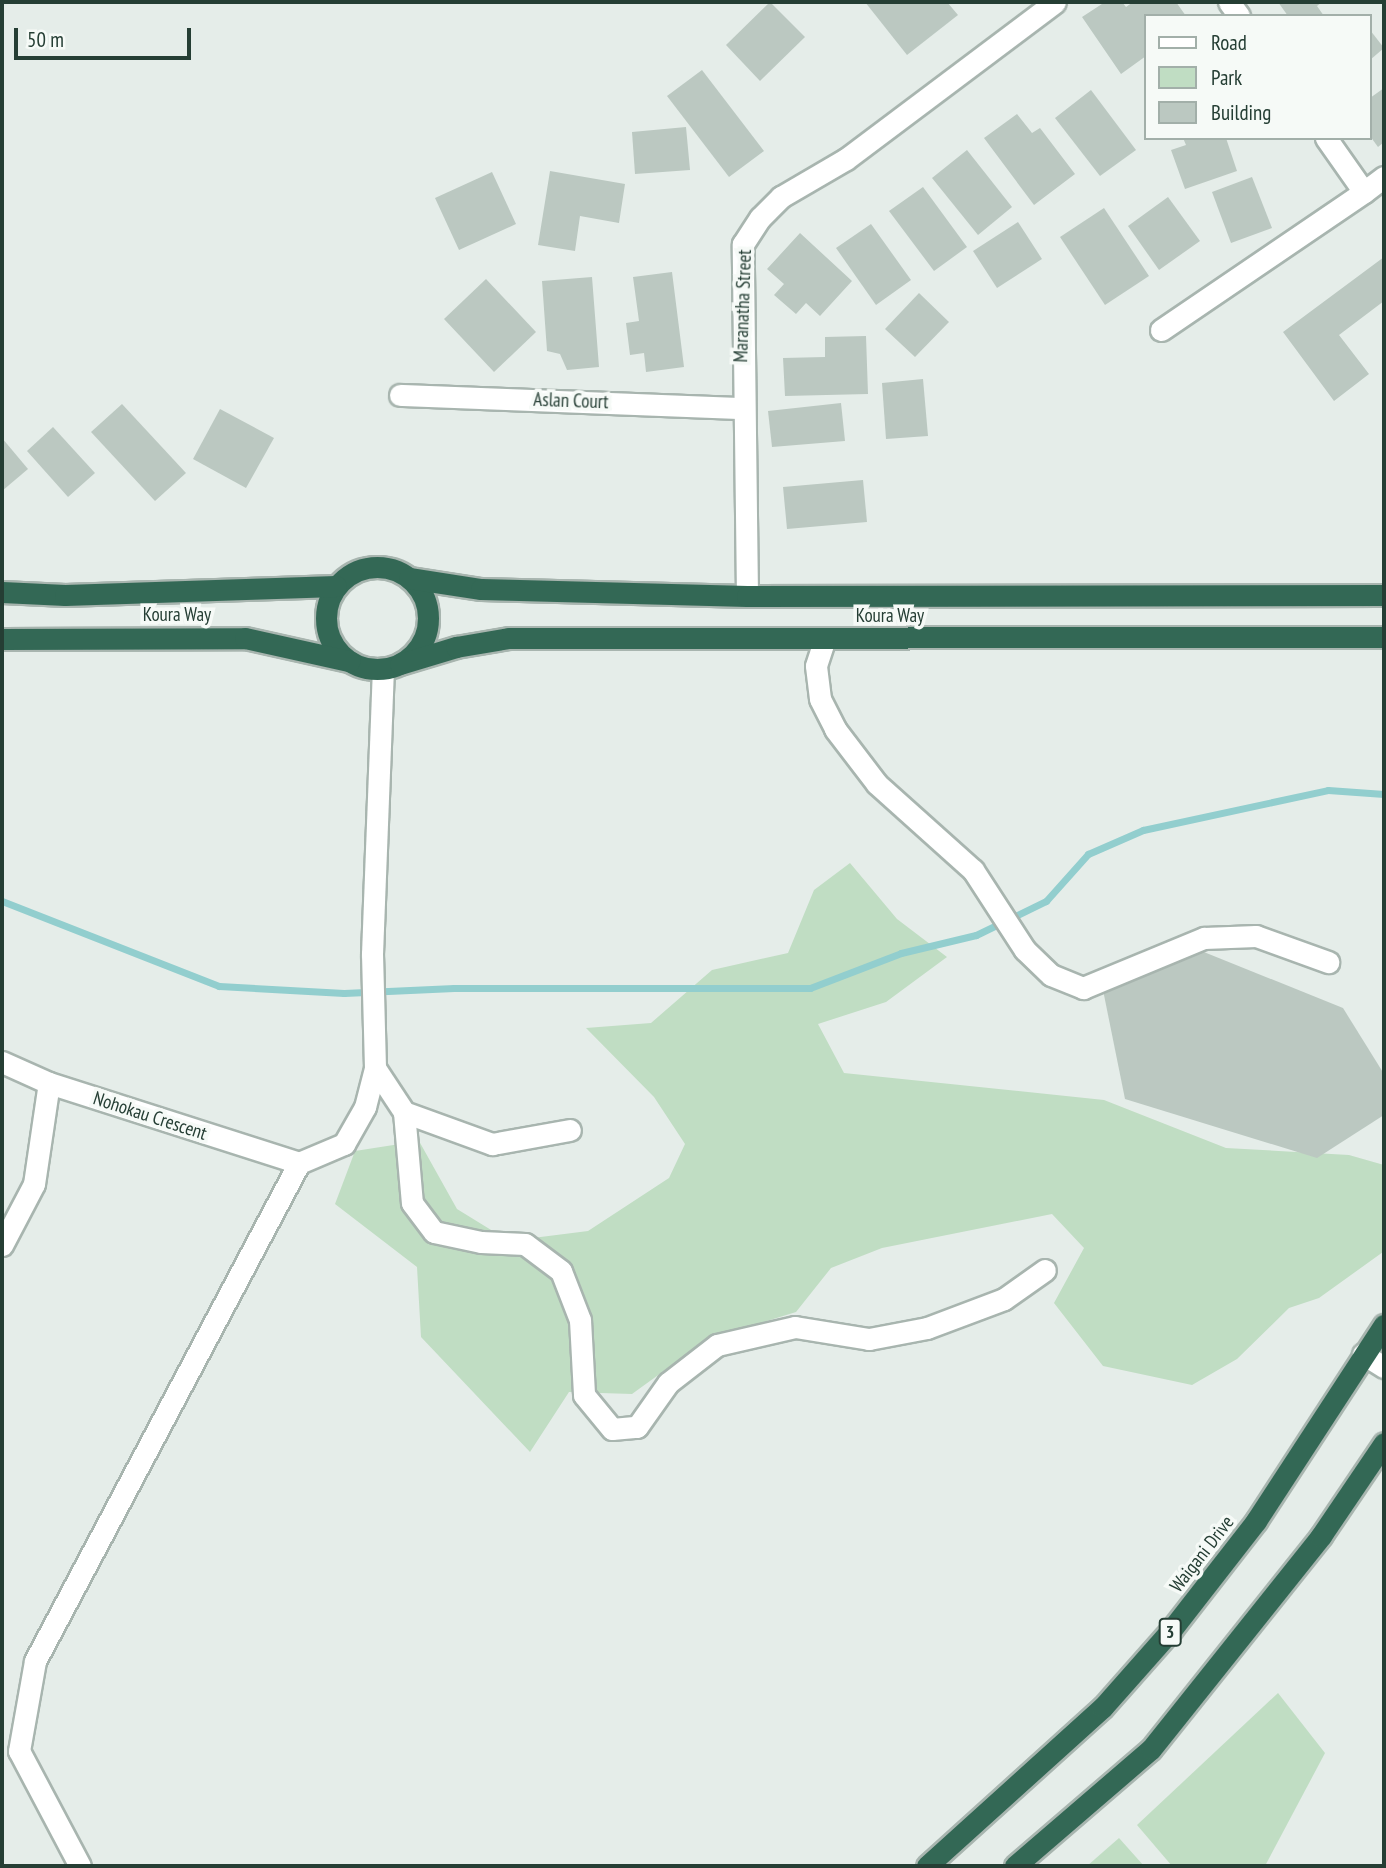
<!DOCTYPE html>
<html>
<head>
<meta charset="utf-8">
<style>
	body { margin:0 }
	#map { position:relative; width:1386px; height:1868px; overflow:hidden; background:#e5ede9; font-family:"PT Sans Narrow",sans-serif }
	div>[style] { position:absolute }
	.green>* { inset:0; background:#c0ddc3 }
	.stream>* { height:7px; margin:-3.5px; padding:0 3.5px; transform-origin:3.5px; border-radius:3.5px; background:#92cece }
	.building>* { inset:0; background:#bbc8c1 }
	.roads { filter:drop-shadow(2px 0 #a8b5af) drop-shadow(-2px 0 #a8b5af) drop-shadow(0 2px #a8b5af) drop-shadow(0 -2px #a8b5af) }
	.minor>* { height:21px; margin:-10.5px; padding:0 10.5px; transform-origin:10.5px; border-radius:10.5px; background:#fff }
	.highway>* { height:21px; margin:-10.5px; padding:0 10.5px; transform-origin:10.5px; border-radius:10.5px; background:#336855 }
	.highway>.ring { margin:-10.5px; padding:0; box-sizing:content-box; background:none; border:21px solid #336855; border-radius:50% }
	span { translate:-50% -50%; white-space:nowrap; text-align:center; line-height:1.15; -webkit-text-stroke:7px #f6faf7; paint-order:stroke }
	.shield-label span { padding:2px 5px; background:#f6faf7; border:2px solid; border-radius:5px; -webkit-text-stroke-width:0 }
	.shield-label { font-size:18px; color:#253e34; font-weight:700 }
	.street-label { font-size:19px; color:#253e34 }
	.frame { position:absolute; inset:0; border:4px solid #253e34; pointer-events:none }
	.legend { position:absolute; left:1144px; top:14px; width:228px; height:126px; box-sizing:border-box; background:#f6faf7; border:2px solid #a2afa9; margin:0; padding:9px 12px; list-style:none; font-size:21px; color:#253e34 }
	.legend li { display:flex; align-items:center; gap:14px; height:35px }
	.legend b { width:35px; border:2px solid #a2afa9 }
	.scale { position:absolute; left:14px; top:28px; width:177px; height:32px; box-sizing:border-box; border:4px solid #253e34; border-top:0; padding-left:9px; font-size:21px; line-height:24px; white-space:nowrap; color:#253e34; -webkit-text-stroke:5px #f6faf7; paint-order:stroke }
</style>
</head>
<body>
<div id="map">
	<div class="green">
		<i style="clip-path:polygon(850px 863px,897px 919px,947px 957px,886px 1002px,818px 1024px,844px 1073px,1104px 1100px,1226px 1148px,1349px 1155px,1384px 1165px,1383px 1252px,1319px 1298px,1289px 1308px,1237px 1359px,1192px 1385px,1103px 1366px,1054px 1303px,1084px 1248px,1052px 1214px,882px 1248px,831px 1268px,796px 1312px,708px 1339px,632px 1394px,569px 1392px,530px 1452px,421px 1337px,417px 1267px,335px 1204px,355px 1151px,419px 1141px,457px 1209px,509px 1241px,588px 1231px,669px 1178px,685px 1144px,654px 1097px,586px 1028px,651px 1023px,712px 970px,788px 953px,814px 890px)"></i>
		<i style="clip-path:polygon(1278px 1693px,1325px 1753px,1265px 1866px,1172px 1866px,1137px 1825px)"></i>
		<i style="clip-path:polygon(1119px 1838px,1144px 1866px,1087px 1866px)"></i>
	</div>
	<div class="stream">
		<i style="left:2px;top:901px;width:233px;rotate:21.4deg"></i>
		<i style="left:219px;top:986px;width:125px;rotate:3.2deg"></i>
		<i style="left:344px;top:993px;width:110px;rotate:-2.6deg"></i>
		<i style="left:454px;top:988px;width:356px"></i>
		<i style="left:810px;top:988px;width:97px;rotate:-21deg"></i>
		<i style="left:901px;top:953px;width:77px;rotate:-13.5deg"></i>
		<i style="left:976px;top:935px;width:78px;rotate:-25.9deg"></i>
		<i style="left:1046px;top:901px;width:63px;rotate:-48.2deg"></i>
		<i style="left:1088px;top:854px;width:60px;rotate:-23.6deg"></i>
		<i style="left:1143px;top:830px;width:189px;rotate:-12.2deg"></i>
		<i style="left:1328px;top:790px;width:56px;rotate:4.1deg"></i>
	</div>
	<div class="building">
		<i style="clip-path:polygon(770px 2px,805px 37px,760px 81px,726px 45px)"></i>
		<i style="clip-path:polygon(865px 2px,947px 2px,958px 15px,907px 55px)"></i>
		<i style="clip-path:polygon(1105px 2px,1122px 2px,1126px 7px,1133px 2px,1176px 2px,1186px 16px,1146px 16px,1146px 56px,1121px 74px,1082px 17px)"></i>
		<i style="clip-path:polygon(1278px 2px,1322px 2px,1317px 6px,1324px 16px,1288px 16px)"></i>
		<i style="clip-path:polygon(1370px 30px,1384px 48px,1370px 60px)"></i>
		<i style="clip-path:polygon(702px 70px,764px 151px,729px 177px,667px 96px)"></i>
		<i style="clip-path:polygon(1384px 88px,1384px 142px,1378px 147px,1370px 136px,1370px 98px)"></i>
		<i style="clip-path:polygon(1091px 90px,1136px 150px,1100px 176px,1055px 118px)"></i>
		<i style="clip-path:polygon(1017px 114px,1032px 133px,1040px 128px,1075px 174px,1034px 205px,984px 138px)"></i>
		<i style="clip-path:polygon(686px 127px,690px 170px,635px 174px,632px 132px)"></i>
		<i style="clip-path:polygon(1183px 138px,1226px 138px,1237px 171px,1185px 189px,1171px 150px,1186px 145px)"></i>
		<i style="clip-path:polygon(967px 150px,1012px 207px,978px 235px,932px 178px)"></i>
		<i style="clip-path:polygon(550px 171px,625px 184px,619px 223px,580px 216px,575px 251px,538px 245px)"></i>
		<i style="clip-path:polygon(492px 172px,516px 224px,459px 250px,435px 198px)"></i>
		<i style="clip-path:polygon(1252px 177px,1272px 228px,1231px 243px,1212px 192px)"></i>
		<i style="clip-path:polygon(923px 187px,967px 247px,934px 271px,889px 211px)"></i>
		<i style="clip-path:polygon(1168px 197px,1200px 241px,1159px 270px,1128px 226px)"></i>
		<i style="clip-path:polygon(1104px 208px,1149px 276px,1105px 305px,1060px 237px)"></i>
		<i style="clip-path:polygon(1018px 222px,1042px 259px,997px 288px,973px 251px)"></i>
		<i style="clip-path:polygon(871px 224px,911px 280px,876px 305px,836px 248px)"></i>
		<i style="clip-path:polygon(800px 233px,852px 281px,820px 316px,806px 303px,796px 314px,774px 295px,784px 284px,767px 269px)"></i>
		<i style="clip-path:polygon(1384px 257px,1384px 301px,1339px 335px,1369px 374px,1334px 401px,1283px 332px)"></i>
		<i style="clip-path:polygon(672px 272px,684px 367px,646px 372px,644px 353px,630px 355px,626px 323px,639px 321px,633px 277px)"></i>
		<i style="clip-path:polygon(592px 277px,599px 367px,567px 370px,560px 354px,547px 351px,542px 281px)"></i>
		<i style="clip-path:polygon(486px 279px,536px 332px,494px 372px,444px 319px)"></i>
		<i style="clip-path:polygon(919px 293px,949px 322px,915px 357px,885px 329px)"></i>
		<i style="clip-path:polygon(866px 336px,868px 394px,785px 396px,783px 358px,825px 357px,825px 337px)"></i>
		<i style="clip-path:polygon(923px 379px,928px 436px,886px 439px,882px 383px)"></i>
		<i style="clip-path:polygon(841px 403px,845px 441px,772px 447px,768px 411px)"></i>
		<i style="clip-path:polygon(122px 404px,186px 473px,155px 501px,91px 432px)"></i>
		<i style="clip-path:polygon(220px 409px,274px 438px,246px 488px,193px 459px)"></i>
		<i style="clip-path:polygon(53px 427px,95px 473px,68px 497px,27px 451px)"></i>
		<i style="clip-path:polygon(2px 438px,28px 469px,2px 491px)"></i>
		<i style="clip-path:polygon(863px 480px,867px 522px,787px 529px,783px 487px)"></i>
		<i style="clip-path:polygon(1189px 946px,1343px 1008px,1384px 1074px,1384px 1115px,1317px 1158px,1125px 1099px,1103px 990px)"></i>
	</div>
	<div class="roads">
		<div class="minor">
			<i style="left:1229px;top:2px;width:17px;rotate:54deg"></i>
			<i style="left:1326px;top:138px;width:66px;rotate:54.9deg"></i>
			<i style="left:1364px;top:192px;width:25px;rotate:-37deg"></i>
			<i style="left:1161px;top:330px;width:245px;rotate:-34.2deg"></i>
			<i style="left:400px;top:395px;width:341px;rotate:2.2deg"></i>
			<i style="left:747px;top:596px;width:352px;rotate:-90.7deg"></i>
			<i style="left:743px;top:244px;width:31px;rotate:-57deg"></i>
			<i style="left:760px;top:218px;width:30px;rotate:-45deg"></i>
			<i style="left:781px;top:197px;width:75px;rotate:-30.3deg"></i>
			<i style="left:846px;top:159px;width:261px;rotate:-36.9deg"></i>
			<i style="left:825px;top:638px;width:29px;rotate:108deg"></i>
			<i style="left:816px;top:666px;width:33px;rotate:83deg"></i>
			<i style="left:820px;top:699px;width:34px;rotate:63deg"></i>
			<i style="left:835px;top:729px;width:69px;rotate:52.6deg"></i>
			<i style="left:877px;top:784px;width:129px;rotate:41.9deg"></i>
			<i style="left:973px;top:870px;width:95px;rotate:57deg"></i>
			<i style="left:1025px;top:950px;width:36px;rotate:44deg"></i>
			<i style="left:1051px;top:975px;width:35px;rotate:22deg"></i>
			<i style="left:1083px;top:988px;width:131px;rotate:-22.5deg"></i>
			<i style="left:1204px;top:938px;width:52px;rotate:-2.2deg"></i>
			<i style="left:1256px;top:936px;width:77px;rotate:19.9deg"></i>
			<i style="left:2px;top:1062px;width:51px;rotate:24.1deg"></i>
			<i style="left:49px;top:1083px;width:262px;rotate:17.7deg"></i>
			<i style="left:375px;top:1068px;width:53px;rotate:56.6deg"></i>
			<i style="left:404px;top:1112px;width:94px;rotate:20deg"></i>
			<i style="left:492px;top:1144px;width:79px;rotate:-10.2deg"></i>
			<i style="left:404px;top:1112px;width:91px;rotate:85deg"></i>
			<i style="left:412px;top:1203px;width:36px;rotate:53deg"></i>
			<i style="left:434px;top:1232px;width:48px;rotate:12deg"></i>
			<i style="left:481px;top:1242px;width:44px;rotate:2.6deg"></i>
			<i style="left:525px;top:1244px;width:45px;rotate:36.9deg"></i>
			<i style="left:561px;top:1271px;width:53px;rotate:68.8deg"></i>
			<i style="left:580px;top:1320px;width:75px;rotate:86.9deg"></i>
			<i style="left:584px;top:1395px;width:44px;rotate:50.5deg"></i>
			<i style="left:612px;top:1429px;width:25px;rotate:-5deg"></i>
			<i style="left:637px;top:1427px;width:54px;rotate:-54.8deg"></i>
			<i style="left:668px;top:1383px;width:62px;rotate:-37.8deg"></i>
			<i style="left:717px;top:1345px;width:80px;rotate:-13deg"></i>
			<i style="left:795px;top:1327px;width:75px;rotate:9.2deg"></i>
			<i style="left:869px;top:1339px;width:59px;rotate:-10.7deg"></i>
			<i style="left:927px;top:1328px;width:82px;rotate:-20.6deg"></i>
			<i style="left:1004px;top:1299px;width:50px;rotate:-35.3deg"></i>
			<i style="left:2px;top:1245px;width:69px;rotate:-62.3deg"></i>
			<i style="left:34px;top:1184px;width:102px;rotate:-81.6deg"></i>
			<i style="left:1363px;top:1354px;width:25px;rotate:32deg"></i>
			<i style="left:80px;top:1866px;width:130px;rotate:-117.9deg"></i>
			<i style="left:19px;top:1751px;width:91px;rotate:-79.9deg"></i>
			<i style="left:35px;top:1661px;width:564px;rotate:-62.07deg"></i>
			<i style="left:299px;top:1163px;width:49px;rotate:-22.9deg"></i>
			<i style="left:344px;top:1144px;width:43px;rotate:-60.4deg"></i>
			<i style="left:365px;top:1107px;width:40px;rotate:-75.6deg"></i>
			<i style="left:375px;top:1068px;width:114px;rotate:-91.5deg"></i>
			<i style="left:372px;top:954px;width:285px;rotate:-87.8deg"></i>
		</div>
		<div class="highway">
			<i class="ring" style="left:326px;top:567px;width:81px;height:81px"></i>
			<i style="left:409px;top:578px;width:73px;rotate:8.7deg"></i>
			<i style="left:481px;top:589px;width:266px;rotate:1.5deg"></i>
			<i style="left:747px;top:596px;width:637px;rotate:-0.09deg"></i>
			<i style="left:2px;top:592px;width:63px;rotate:2.7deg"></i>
			<i style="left:65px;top:595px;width:271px;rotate:-1.9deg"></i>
			<i style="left:2px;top:639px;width:243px;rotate:-0.2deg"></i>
			<i style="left:245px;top:638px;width:107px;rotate:12.5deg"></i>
			<i style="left:400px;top:664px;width:59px;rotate:-16.9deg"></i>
			<i style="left:456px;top:647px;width:54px;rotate:-9.6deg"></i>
			<i style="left:509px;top:638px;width:875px;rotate:-0.07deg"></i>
			<i style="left:927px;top:1866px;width:237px;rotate:-42.1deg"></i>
			<i style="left:1103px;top:1707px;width:104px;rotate:-48.5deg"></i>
			<i style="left:1172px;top:1629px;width:137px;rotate:-52.1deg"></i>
			<i style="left:1256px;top:1521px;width:234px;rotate:-56.9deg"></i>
			<i style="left:1015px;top:1866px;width:179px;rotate:-40.7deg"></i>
			<i style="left:1151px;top:1749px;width:273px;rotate:-51.4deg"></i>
			<i style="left:1321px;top:1536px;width:112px;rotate:-55.9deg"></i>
		</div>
	</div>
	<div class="shield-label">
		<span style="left:1170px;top:1632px">3</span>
	</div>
	<div class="street-label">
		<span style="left:743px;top:306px;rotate:-88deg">Maranatha Street</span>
		<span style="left:571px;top:401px;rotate:2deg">Aslan Court</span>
		<span style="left:177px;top:615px">Koura Way</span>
		<span style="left:890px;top:616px">Koura Way</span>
		<span style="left:150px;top:1116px;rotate:18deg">Nohokau Crescent</span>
		<span style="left:1202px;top:1554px;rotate:-52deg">Waigani Drive</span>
	</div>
	<div class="frame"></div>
	<ul class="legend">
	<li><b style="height:9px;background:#fff"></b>Road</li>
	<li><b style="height:19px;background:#c0ddc3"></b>Park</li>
	<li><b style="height:19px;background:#bbc8c1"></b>Building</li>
	</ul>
	<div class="scale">50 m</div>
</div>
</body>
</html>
